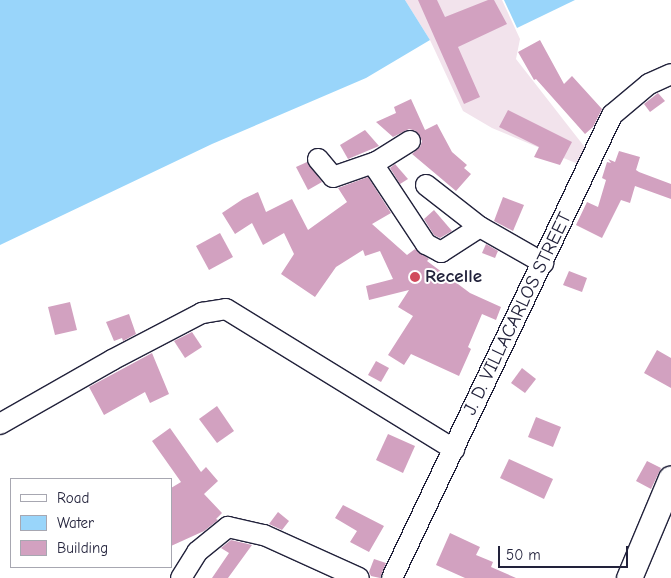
<!DOCTYPE html>
<html>
<head>
<meta charset="utf-8">
<style>
	body { margin:0 }
	#map { position:relative; width:671px; height:578px; overflow:hidden; background:#fff; font-family:"Comic Neue",sans-serif }
	div>[style] { position:absolute }
	.built>* { inset:0; background:#f2e3ec }
	.water>* { inset:0; background:#99d5fa }
	.building>* { inset:0; background:#d2a1c0 }
	.roads { filter:drop-shadow(1px 0 #22223b) drop-shadow(-1px 0 #22223b) drop-shadow(0 1px #22223b) drop-shadow(0 -1px #22223b) }
	.minor>* { height:20px; margin:-10px; padding:0 10px; transform-origin:10px; border-radius:10px; background:#fff }
	.major>* { height:25px; margin:-12.5px; padding:0 12.5px; transform-origin:12.5px; border-radius:12.5px; background:#fff }
	.dots>* { width:14px; height:14px; translate:-50% -50%; box-sizing:border-box; border:2px solid #fff; border-radius:50% }
	span { translate:-50% -50%; white-space:nowrap; text-align:center; line-height:1.15; -webkit-text-stroke:4px #fff; paint-order:stroke }
	.poi-label { font-size:19px; color:#22223b; font-weight:700 }
	.left { translate:0 -50%; text-align:left }
	.street-label { font-size:19px; color:#22223b }
	.legend { position:absolute; left:10px; top:478px; width:162px; height:90px; box-sizing:border-box; background:#fff; border:1px solid #a7a7b1; margin:0; padding:6px 9px; list-style:none; font-size:15px; color:#22223b }
	.legend li { display:flex; align-items:center; gap:10px; height:25px }
	.legend b { width:25px; border:1px solid #a7a7b1 }
	.scale { position:absolute; left:498px; top:546px; width:130px; height:22px; box-sizing:border-box; border:2px solid #22223b; border-top:0; padding-left:6px; font-size:15px; line-height:18px; white-space:nowrap; color:#22223b; -webkit-text-stroke:4px #fff; paint-order:stroke }
</style>
</head>
<body>
<div id="map">
	<div class="built">
		<i style="clip-path:polygon(405px 0,502px 0,520px 39px,516px 59px,587px 150px,578px 164px,492px 128px,463px 111px,430px 40px)"></i>
	</div>
	<div class="water">
		<i style="clip-path:polygon(0 0,405px 0,430px 40px,366px 78px,212px 144px,0 245px)"></i>
		<i style="clip-path:polygon(504px 0,575px 0,517px 28px)"></i>
	</div>
	<div class="building">
		<i style="clip-path:polygon(418px 0,437px 0,445px 17px,488px 0,494px 0,507px 24px,458px 47px,480px 97px,464px 104px)"></i>
		<i style="clip-path:polygon(540px 40px,564px 84px,572px 76px,602px 109px,593px 127px,585px 134px,536px 79px,534px 80px,518px 52px)"></i>
		<i style="clip-path:polygon(658px 93px,665px 101px,650px 112px,644px 104px)"></i>
		<i style="clip-path:polygon(411px 99px,425px 130px,437px 124px,452px 152px,467px 165px,464px 168px,471px 174px,456px 191px,412px 154px,420px 147px,422px 141px,416px 131px,409px 129px,393px 137px,376px 122px,396px 113px,394px 107px)"></i>
		<i style="clip-path:polygon(508px 110px,572px 142px,560px 165px,534px 157px,539px 147px,499px 127px)"></i>
		<i style="clip-path:polygon(365px 130px,379px 146px,348px 159px,340px 145px)"></i>
		<i style="clip-path:polygon(619px 151px,640px 157px,636px 170px,639px 172px,671px 184px,671px 199px,635px 186px,630px 203px,621px 200px,602px 238px,576px 225px,587px 202px,598px 207px,606px 180px,602px 178px,607px 162px,611px 163px,608px 159px,615px 162px)"></i>
		<i style="clip-path:polygon(307px 162px,322px 182px,308px 190px,296px 167px)"></i>
		<i style="clip-path:polygon(395px 164px,408px 179px,400px 184px,390px 168px)"></i>
		<i style="clip-path:polygon(368px 177px,391px 213px,372px 224px,407px 255px,415px 249px,429px 259px,427px 261px,470px 293px,501px 307px,496px 320px,482px 314px,468px 347px,471px 349px,459px 376px,411px 354px,404px 365px,388px 355px,413px 316px,398px 307px,409px 290px,369px 300px,366px 286px,393px 279px,380px 251px,365px 256px,363px 250px,336px 267px,315px 297px,281px 274px,294px 254px,284px 233px,263px 245px,252px 223px,235px 234px,222px 213px,243px 199px,258px 192px,266px 212px,292px 199px,308px 230px,347px 202px,338px 188px)"></i>
		<i style="clip-path:polygon(503px 197px,524px 205px,513px 231px,494px 221px)"></i>
		<i style="clip-path:polygon(434px 210px,452px 231px,440px 238px,434px 235px,424px 219px)"></i>
		<i style="clip-path:polygon(220px 233px,233px 257px,209px 270px,196px 246px)"></i>
		<i style="clip-path:polygon(486px 244px,498px 251px,495px 258px,482px 253px)"></i>
		<i style="clip-path:polygon(569px 271px,587px 278px,582px 292px,563px 285px)"></i>
		<i style="clip-path:polygon(70px 302px,77px 330px,55px 335px,48px 307px)"></i>
		<i style="clip-path:polygon(129px 314px,136px 334px,123px 341px,122px 338px,114px 341px,106px 322px)"></i>
		<i style="clip-path:polygon(192px 332px,202px 347px,185px 358px,174px 341px)"></i>
		<i style="clip-path:polygon(657px 350px,671px 358px,671px 388px,644px 373px)"></i>
		<i style="clip-path:polygon(152px 353px,169px 394px,150px 403px,145px 392px,104px 415px,89px 387px)"></i>
		<i style="clip-path:polygon(376px 361px,389px 368px,381px 382px,368px 375px)"></i>
		<i style="clip-path:polygon(522px 368px,536px 379px,525px 393px,511px 383px)"></i>
		<i style="clip-path:polygon(217px 406px,234px 431px,217px 443px,199px 419px)"></i>
		<i style="clip-path:polygon(536px 417px,561px 427px,553px 447px,528px 437px)"></i>
		<i style="clip-path:polygon(170px 428px,201px 472px,206px 467px,218px 481px,204px 494px,222px 513px,216px 519px,218px 520px,204px 531px,171px 546px,171px 488px,181px 482px,152px 441px)"></i>
		<i style="clip-path:polygon(388px 434px,415px 446px,403px 473px,376px 460px)"></i>
		<i style="clip-path:polygon(509px 459px,553px 479px,544px 499px,500px 478px)"></i>
		<i style="clip-path:polygon(647px 461px,661px 468px,651px 489px,636px 481px)"></i>
		<i style="clip-path:polygon(343px 505px,384px 526px,369px 552px,350px 542px,357px 531px,335px 518px)"></i>
		<i style="clip-path:polygon(278px 512px,289px 521px,282px 530px,269px 524px)"></i>
		<i style="clip-path:polygon(450px 533px,480px 547px,476px 555px,493px 562px,491px 567px,516px 578px,465px 578px,436px 565px)"></i>
		<i style="clip-path:polygon(231px 540px,252px 545px,228px 578px,212px 578px,229px 553px,221px 548px)"></i>
		<i style="clip-path:polygon(374px 559px,386px 563px,380px 578px,371px 576px,369px 572px)"></i>
	</div>
	<div class="roads">
		<div class="minor">
			<i style="left:410px;top:141px;width:40px;rotate:148deg"></i>
			<i style="left:376px;top:162px;width:8px;rotate:83deg"></i>
			<i style="left:377px;top:170px;width:89px;rotate:56.5deg"></i>
			<i style="left:426px;top:244px;width:17px;rotate:28deg"></i>
			<i style="left:441px;top:252px;width:46px;rotate:-32.7deg"></i>
			<i style="left:318px;top:159px;width:23px;rotate:50deg"></i>
			<i style="left:333px;top:177px;width:46px;rotate:-19.2deg"></i>
			<i style="left:426px;top:185px;width:68px;rotate:37.9deg"></i>
			<i style="left:480px;top:227px;width:73px;rotate:29.7deg"></i>
			<i style="left:0;top:424px;width:129px;rotate:-29.7deg"></i>
			<i style="left:112px;top:360px;width:102px;rotate:-27.6deg"></i>
			<i style="left:202px;top:313px;width:24px;rotate:-9deg"></i>
			<i style="left:226px;top:309px;width:268px;rotate:31.6deg"></i>
			<i style="left:181px;top:578px;width:31px;rotate:-58deg"></i>
			<i style="left:197px;top:552px;width:40px;rotate:-39deg"></i>
			<i style="left:228px;top:527px;width:37px;rotate:13deg"></i>
			<i style="left:264px;top:535px;width:104px;rotate:24.4deg"></i>
			<i style="left:392px;top:578px;width:513px;rotate:-64.58deg"></i>
			<i style="left:612px;top:115px;width:48px;rotate:-40deg"></i>
			<i style="left:649px;top:84px;width:24px;rotate:-24deg"></i>
		</div>
		<div class="major">
			<i style="left:629px;top:578px;width:108px;rotate:-67.2deg"></i>
		</div>
	</div>
	<div class="dots">
		<i style="left:415px;top:277px;background:#d1495b"></i>
	</div>
	<div class="poi-label">
		<span class="left" style="left:425px;top:277px">Recelle</span>
	</div>
	<div class="street-label">
		<span style="left:518px;top:314px;rotate:-64deg">J. D. VILLACARLOS STREET</span>
	</div>
	<ul class="legend">
	<li><b style="height:6px;background:#fff"></b>Road</li>
	<li><b style="height:14px;background:#99d5fa"></b>Water</li>
	<li><b style="height:14px;background:#d2a1c0"></b>Building</li>
	</ul>
	<div class="scale">50 m</div>
</div>
</body>
</html>
